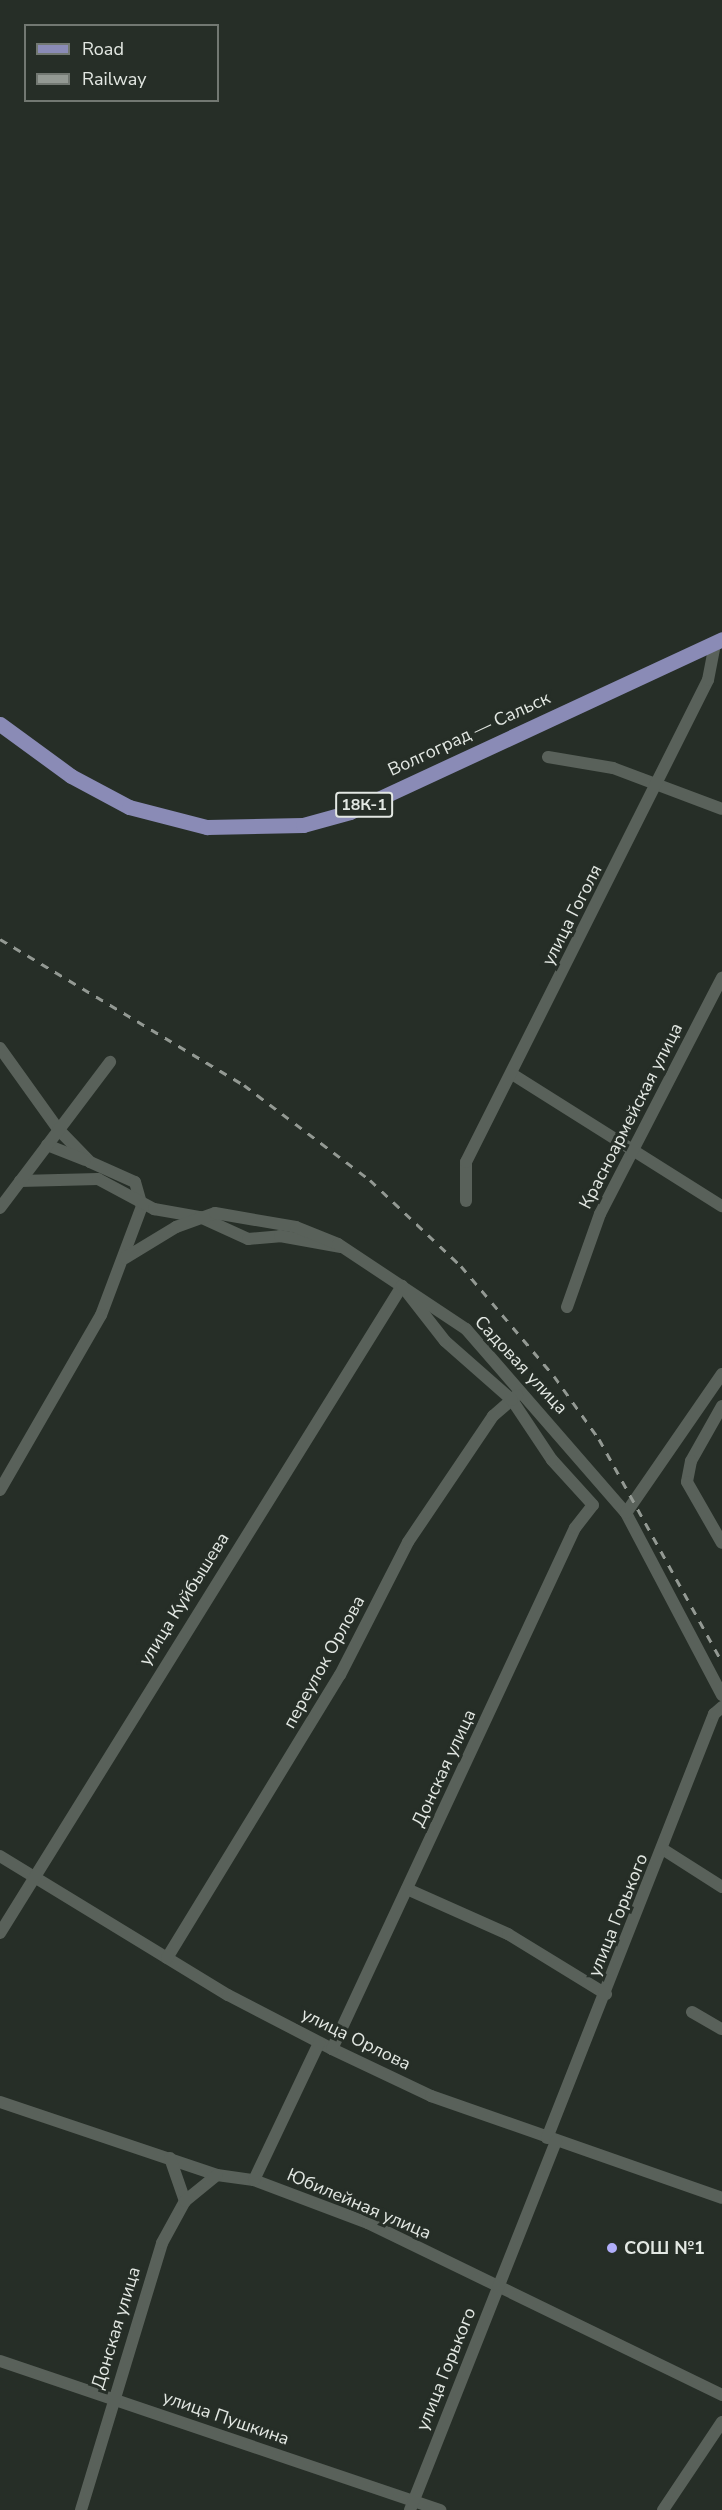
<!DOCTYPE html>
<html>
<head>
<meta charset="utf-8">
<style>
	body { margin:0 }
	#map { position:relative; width:722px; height:2510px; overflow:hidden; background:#262e27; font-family:"Nunito Sans",sans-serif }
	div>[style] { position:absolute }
	.minor>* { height:12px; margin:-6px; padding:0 6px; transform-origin:6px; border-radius:6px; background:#59615a }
	.major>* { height:15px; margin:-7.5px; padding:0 7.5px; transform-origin:7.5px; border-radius:7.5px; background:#8a8bb6 }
	.rail>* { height:3px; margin-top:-1.5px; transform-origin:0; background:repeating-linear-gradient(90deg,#939993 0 8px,transparent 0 16px) }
	.dots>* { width:16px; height:16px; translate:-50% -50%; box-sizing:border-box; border:3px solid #262e27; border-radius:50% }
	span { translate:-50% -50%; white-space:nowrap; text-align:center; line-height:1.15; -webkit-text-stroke:6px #262e27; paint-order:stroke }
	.shield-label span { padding:2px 4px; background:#262e27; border:2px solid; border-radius:4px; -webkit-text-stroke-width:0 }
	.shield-label { font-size:16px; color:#e3e8e3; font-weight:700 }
	.street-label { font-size:18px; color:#e3e8e3 }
	.poi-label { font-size:18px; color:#e3e8e3; font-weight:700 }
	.left { translate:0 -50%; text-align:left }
	.legend { position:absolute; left:24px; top:24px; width:195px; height:78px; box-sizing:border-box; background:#262e27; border:2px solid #727872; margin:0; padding:8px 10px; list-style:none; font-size:18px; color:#e3e8e3 }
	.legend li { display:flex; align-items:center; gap:12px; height:30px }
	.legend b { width:30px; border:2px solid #727872 }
</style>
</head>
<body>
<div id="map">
	<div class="minor">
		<i style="left:548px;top:757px;width:66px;rotate:9.6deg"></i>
		<i style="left:613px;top:768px;width:116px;rotate:20.6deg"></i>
		<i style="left:0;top:1048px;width:100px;rotate:54.4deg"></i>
		<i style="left:58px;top:1129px;width:46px;rotate:45.9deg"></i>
		<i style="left:90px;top:1162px;width:49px;rotate:24deg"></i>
		<i style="left:135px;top:1182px;width:25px;rotate:74deg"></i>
		<i style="left:142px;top:1206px;width:116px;rotate:110.6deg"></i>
		<i style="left:101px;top:1315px;width:202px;rotate:120deg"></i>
		<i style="left:512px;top:1074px;width:248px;rotate:32.2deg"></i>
		<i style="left:47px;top:1145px;width:41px;rotate:21.5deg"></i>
		<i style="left:20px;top:1181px;width:78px;rotate:-1.5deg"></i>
		<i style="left:98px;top:1179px;width:64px;rotate:28.2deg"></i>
		<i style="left:154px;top:1209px;width:47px;rotate:9.9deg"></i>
		<i style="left:200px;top:1217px;width:53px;rotate:24.6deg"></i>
		<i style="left:248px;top:1239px;width:32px;rotate:-5deg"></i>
		<i style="left:280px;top:1236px;width:62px;rotate:10.2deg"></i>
		<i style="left:466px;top:1201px;width:39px;rotate:-90deg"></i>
		<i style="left:466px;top:1162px;width:539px;rotate:-63.34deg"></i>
		<i style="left:708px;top:680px;width:38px;rotate:-79deg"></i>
		<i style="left:0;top:1208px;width:183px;rotate:-53deg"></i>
		<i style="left:125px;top:1258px;width:60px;rotate:-31.3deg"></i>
		<i style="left:176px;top:1227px;width:41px;rotate:-19.7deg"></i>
		<i style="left:215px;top:1213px;width:82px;rotate:9.8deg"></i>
		<i style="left:296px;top:1227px;width:45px;rotate:22deg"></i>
		<i style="left:338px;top:1244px;width:154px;rotate:33.6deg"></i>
		<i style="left:466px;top:1329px;width:244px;rotate:49deg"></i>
		<i style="left:626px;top:1513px;width:206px;rotate:62.2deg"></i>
		<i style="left:567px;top:1307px;width:99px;rotate:-70.5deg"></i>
		<i style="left:600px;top:1214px;width:266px;rotate:-62.7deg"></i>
		<i style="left:722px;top:1406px;width:63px;rotate:119.4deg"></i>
		<i style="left:691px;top:1461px;width:21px;rotate:101deg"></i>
		<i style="left:687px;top:1482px;width:70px;rotate:60.2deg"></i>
		<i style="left:626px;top:1513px;width:169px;rotate:-55.4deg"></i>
		<i style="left:664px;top:1850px;width:69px;rotate:32.5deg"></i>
		<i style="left:0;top:1856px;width:267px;rotate:31.4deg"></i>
		<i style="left:228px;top:1995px;width:117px;rotate:27.4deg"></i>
		<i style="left:332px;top:2049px;width:110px;rotate:25.4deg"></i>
		<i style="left:431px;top:2096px;width:308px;rotate:19.3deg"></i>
		<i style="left:407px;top:1889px;width:111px;rotate:24deg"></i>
		<i style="left:508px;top:1934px;width:115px;rotate:31.5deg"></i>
		<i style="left:0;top:1933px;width:762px;rotate:-58.15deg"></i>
		<i style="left:167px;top:1958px;width:332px;rotate:-58.6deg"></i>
		<i style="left:340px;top:1675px;width:149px;rotate:-62.9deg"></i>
		<i style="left:408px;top:1542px;width:152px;rotate:-56deg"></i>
		<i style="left:493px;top:1416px;width:32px;rotate:-41deg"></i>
		<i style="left:692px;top:2012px;width:34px;rotate:30deg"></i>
		<i style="left:332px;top:2049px;width:575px;rotate:-65deg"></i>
		<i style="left:575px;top:1528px;width:29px;rotate:-52deg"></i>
		<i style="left:593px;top:1505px;width:61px;rotate:-132.3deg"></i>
		<i style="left:552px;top:1460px;width:72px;rotate:-123.7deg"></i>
		<i style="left:512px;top:1400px;width:89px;rotate:-138.6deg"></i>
		<i style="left:445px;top:1341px;width:70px;rotate:-128deg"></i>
		<i style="left:0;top:2102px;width:229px;rotate:18.6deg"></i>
		<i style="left:217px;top:2175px;width:37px;rotate:8deg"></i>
		<i style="left:254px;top:2180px;width:122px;rotate:20.7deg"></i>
		<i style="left:368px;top:2223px;width:394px;rotate:25.9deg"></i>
		<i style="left:547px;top:2138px;width:456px;rotate:-68.5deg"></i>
		<i style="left:714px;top:1714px;width:11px;rotate:-41deg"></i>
		<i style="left:170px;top:2158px;width:46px;rotate:70.8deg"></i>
		<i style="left:254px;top:2180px;width:152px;rotate:-64.6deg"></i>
		<i style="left:0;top:2361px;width:465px;rotate:18.7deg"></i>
		<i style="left:81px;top:2510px;width:279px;rotate:-73.1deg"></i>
		<i style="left:162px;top:2243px;width:48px;rotate:-61.3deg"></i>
		<i style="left:185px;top:2201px;width:41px;rotate:-39.1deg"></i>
		<i style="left:410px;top:2510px;width:397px;rotate:-68.4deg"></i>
		<i style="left:663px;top:2510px;width:106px;rotate:-56.2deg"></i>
	</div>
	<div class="major">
		<i style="left:0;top:724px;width:88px;rotate:36.2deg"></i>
		<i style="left:71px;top:776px;width:66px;rotate:28.1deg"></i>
		<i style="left:129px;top:807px;width:81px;rotate:14.4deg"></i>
		<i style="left:207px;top:827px;width:96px;rotate:-1.2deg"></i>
		<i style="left:303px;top:825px;width:49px;rotate:-15.5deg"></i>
		<i style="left:350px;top:812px;width:410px;rotate:-24.9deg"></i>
	</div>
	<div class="rail">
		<i style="left:0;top:939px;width:284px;rotate:30.9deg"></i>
		<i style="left:244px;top:1085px;width:158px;rotate:37deg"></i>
		<i style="left:370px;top:1180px;width:125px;rotate:43.4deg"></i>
		<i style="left:461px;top:1266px;width:144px;rotate:49.8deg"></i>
		<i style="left:554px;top:1376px;width:77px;rotate:54.5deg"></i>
		<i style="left:599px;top:1439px;width:255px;rotate:61.1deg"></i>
	</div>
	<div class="dots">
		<i style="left:612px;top:2248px;background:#b0aefa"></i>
	</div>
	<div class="shield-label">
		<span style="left:364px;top:805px">18К-1</span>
	</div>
	<div class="street-label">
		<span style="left:469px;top:734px;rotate:-25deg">Волгоград — Сальск</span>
		<span style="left:572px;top:915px;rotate:-63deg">улица Гоголя</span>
		<span style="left:631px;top:1116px;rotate:-63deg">Красноармейская улица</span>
		<span style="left:521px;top:1365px;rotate:47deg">Садовая улица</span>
		<span style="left:184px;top:1599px;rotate:-58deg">улица Куйбышева</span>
		<span style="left:324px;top:1662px;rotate:-61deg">переулок Орлова</span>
		<span style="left:444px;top:1768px;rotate:-65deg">Донская улица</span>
		<span style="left:618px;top:1915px;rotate:-68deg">улица Горького</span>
		<span style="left:356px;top:2039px;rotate:26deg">улица Орлова</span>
		<span style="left:359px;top:2204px;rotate:23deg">Юбилейная улица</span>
		<span style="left:116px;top:2328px;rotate:-73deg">Донская улица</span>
		<span style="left:446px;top:2369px;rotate:-68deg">улица Горького</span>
		<span style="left:226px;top:2418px;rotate:19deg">улица Пушкина</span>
	</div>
	<div class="poi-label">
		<span class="left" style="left:624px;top:2248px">СОШ №1</span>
	</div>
	<ul class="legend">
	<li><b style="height:8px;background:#8a8bb6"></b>Road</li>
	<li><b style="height:8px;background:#939993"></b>Railway</li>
	</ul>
</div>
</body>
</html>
